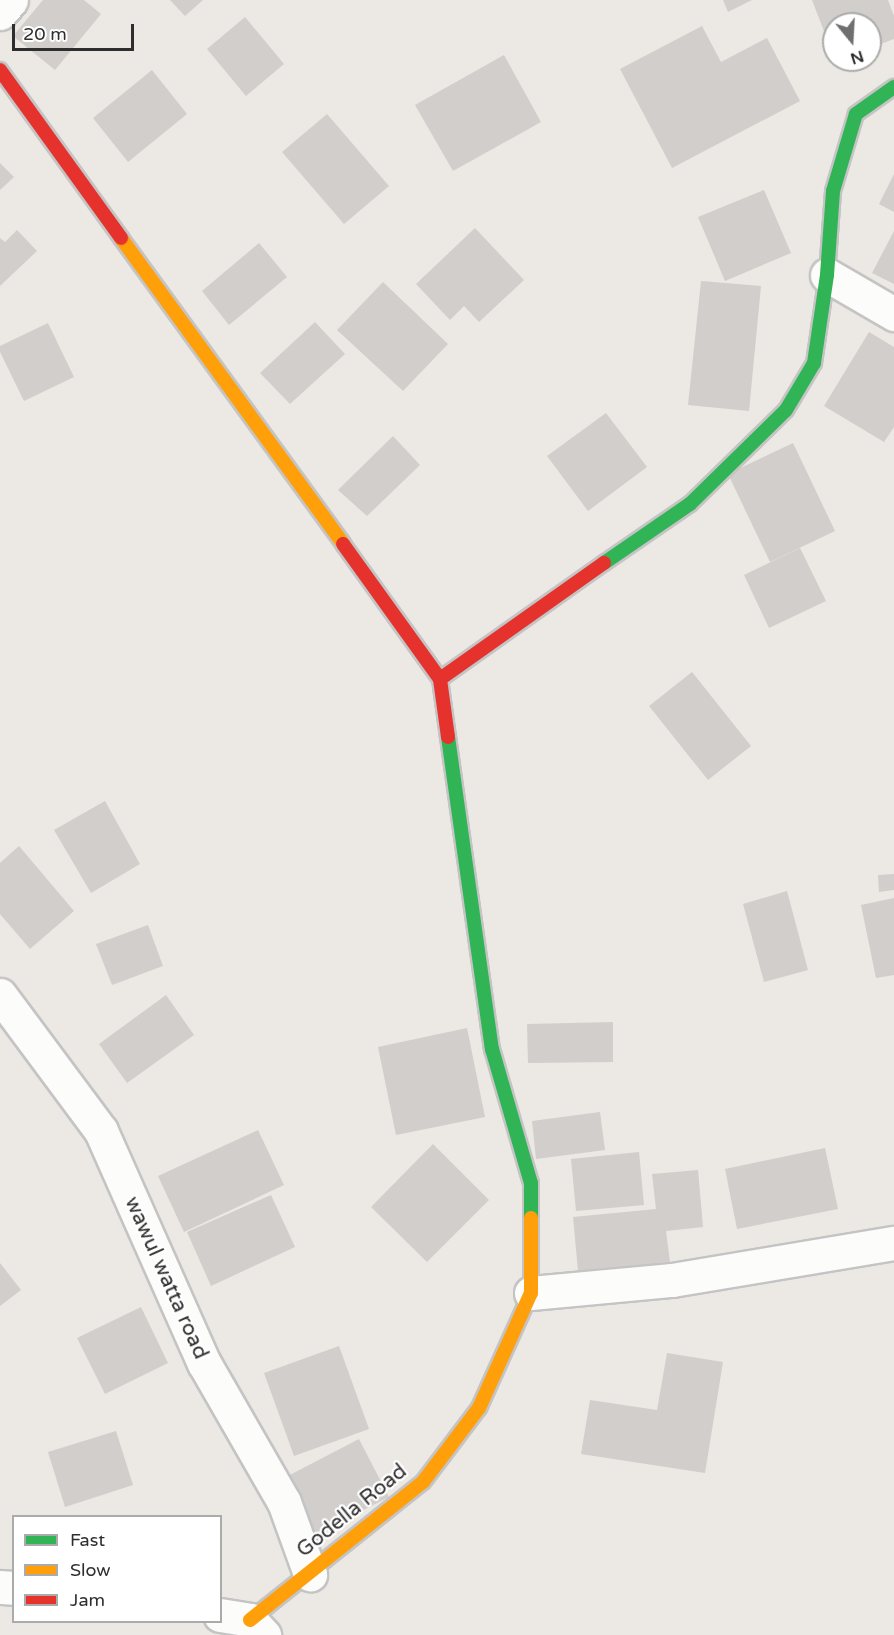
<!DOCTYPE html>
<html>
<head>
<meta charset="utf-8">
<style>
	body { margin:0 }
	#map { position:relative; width:894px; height:1635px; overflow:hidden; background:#ece8e4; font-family:"Varela Round",sans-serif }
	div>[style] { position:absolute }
	.building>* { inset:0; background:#d1cecb }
	.roads { filter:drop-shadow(2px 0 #c5c4c5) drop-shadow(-2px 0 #c5c4c5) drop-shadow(0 2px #c5c4c5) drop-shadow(0 -2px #c5c4c5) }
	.street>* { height:33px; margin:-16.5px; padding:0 16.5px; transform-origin:16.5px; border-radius:16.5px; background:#fcfcfb }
	.fast>* { height:14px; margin:-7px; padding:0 7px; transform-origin:7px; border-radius:7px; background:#30b455 }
	.slow>* { height:14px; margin:-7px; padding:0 7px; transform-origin:7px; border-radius:7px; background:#ff9f0a }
	.jam>* { height:14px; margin:-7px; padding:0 7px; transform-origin:7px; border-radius:7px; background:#e5322d }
	span { translate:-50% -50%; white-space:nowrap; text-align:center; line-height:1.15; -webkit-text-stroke:4.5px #fff; paint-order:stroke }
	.street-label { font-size:21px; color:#2e2e2e }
	.legend { position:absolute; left:12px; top:1515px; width:210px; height:108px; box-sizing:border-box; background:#fff; border:2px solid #ababab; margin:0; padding:8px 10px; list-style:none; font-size:18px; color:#2e2e2e }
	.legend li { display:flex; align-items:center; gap:12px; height:30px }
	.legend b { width:30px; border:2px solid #ababab }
	.north { position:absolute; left:822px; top:12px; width:60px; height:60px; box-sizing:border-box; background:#fff; border:2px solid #ababab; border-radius:50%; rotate:162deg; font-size:16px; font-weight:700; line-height:24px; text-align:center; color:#2e2e2e }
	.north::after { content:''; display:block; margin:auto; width:21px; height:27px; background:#706f6e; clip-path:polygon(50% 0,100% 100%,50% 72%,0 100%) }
	.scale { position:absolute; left:12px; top:24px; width:122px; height:27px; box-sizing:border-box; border:3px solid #2e2e2e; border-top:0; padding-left:8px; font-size:18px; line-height:21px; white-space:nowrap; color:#2e2e2e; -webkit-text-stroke:4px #fff; paint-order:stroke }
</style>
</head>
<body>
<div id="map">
	<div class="building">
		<i style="clip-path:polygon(43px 0,84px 0,101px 14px,55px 70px,13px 36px)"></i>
		<i style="clip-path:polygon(170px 0,203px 0,185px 16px)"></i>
		<i style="clip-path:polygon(723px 0,752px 0,728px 12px)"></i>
		<i style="clip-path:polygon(812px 0,888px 0,894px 16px,894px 39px,870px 48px,870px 24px,834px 24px,834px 57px)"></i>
		<i style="clip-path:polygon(245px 17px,284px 64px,246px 96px,207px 49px)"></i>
		<i style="clip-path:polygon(702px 26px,721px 62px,767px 38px,800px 101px,672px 168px,620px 69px)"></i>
		<i style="clip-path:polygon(504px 55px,541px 122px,453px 171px,415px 105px)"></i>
		<i style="clip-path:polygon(152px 70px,187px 114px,128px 162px,93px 118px)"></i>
		<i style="clip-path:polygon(327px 114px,389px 186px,344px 224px,282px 152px)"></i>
		<i style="clip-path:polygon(0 163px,14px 177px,0 190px)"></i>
		<i style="clip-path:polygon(894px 174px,894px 212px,879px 204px)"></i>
		<i style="clip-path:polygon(764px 190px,791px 253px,725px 281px,698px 217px)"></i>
		<i style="clip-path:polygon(475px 228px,524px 280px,479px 322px,464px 306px,450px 320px,416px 284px)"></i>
		<i style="clip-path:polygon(17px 230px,37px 251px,0 286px,0 238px,5px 242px)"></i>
		<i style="clip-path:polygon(894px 231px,894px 284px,872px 273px)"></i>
		<i style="clip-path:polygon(259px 243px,287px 277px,229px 325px,202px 291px)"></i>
		<i style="clip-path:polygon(701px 281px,761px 286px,749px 411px,688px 405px)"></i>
		<i style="clip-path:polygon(383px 282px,448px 344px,403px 391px,337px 330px)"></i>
		<i style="clip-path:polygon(315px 322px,345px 354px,290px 404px,260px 373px)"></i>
		<i style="clip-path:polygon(48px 323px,74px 377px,24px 401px,0 352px,0 346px)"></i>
		<i style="clip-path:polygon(869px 332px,894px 347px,894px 427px,884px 442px,824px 406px)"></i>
		<i style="clip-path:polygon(606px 413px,647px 467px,588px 511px,547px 456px)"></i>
		<i style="clip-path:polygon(393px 436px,420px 465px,367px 516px,338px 490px)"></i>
		<i style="clip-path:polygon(793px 443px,835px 531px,770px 562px,728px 474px)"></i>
		<i style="clip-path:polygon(800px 548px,826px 601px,769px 628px,744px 575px)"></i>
		<i style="clip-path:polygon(692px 672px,751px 746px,708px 780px,649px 706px)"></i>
		<i style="clip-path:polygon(105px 801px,140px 864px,91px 893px,54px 830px)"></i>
		<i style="clip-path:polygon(19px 846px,74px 911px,30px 949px,0 914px,0 863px)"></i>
		<i style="clip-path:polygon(894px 874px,894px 890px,879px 892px,878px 875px)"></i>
		<i style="clip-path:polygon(787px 891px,808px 970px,764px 982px,743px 904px)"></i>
		<i style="clip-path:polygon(894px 898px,894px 975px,876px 978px,861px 905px)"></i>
		<i style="clip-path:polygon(148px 925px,163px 966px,112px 985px,96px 944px)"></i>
		<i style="clip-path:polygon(166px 995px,194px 1035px,127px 1083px,99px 1044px)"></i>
		<i style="clip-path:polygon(613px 1022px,613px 1062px,528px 1063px,527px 1024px)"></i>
		<i style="clip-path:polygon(467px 1028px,485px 1117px,396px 1135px,378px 1047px)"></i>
		<i style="clip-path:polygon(600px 1112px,605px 1150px,536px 1159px,532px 1121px)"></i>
		<i style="clip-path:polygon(258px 1130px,284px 1185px,184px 1232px,158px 1176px)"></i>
		<i style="clip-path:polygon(433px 1144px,489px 1200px,427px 1262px,371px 1207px)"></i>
		<i style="clip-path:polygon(825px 1148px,838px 1209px,737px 1229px,725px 1169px)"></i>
		<i style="clip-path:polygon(639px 1152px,644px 1205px,576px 1211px,571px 1159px)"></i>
		<i style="clip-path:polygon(698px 1170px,703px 1227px,666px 1231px,670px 1262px,578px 1271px,573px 1217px,656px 1209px,652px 1174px)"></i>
		<i style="clip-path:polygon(271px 1195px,295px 1247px,211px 1286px,187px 1232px)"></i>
		<i style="clip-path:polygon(0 1263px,21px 1290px,0 1306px)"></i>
		<i style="clip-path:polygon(141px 1307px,168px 1363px,105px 1394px,77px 1338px)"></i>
		<i style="clip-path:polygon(339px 1346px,369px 1429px,294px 1456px,264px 1373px)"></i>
		<i style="clip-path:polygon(667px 1353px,723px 1362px,705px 1473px,581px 1454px,590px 1400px,657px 1410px)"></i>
		<i style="clip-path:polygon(116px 1431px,133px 1485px,65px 1507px,48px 1452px)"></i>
		<i style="clip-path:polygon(359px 1439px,389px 1497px,314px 1535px,284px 1478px)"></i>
	</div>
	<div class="roads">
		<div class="street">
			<i style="left:0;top:13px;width:17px;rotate:-50deg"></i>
			<i style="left:827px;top:275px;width:78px;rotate:30.2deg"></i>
			<i style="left:0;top:995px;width:169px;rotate:53.4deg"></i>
			<i style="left:101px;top:1131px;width:254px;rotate:66.1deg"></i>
			<i style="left:204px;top:1363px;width:160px;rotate:60.1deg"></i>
			<i style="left:284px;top:1502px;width:77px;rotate:70.1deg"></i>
			<i style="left:531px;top:1293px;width:142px;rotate:-5.3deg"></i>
			<i style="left:672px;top:1280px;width:225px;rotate:-9.5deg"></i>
			<i style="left:0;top:1587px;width:14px;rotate:4deg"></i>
			<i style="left:220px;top:1615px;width:30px;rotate:9deg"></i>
			<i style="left:250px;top:1620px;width:21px;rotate:47deg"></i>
		</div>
		<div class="fast">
			<i style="left:604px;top:563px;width:104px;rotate:-34.5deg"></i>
			<i style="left:690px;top:504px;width:134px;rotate:-44.4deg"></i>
			<i style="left:786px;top:410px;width:55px;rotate:-59.2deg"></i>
			<i style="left:814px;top:363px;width:89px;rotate:-81.6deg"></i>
			<i style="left:827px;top:275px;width:84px;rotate:-85.9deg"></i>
			<i style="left:833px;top:191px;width:80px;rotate:-73.4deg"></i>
			<i style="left:856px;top:114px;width:47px;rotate:-35.4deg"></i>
			<i style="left:448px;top:737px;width:315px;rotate:82deg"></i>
			<i style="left:492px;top:1049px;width:140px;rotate:73.8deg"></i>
			<i style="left:531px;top:1183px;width:35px;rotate:90deg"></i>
		</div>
		<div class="slow">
			<i style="left:121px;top:238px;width:378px;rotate:54deg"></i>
			<i style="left:250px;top:1620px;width:221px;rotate:-38.6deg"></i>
			<i style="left:423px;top:1482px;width:93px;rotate:-52.9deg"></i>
			<i style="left:479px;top:1408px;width:126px;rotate:-65.7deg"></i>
			<i style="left:531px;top:1293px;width:75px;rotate:-90deg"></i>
		</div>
		<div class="jam">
			<i style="left:0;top:70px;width:207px;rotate:54.2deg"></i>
			<i style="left:343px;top:544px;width:166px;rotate:54.3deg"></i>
			<i style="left:448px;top:737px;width:59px;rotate:-97.9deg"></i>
			<i style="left:440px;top:679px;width:201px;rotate:-35.3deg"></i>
		</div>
	</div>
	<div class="street-label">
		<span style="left:166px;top:1278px;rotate:66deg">wawul watta road</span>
		<span style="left:352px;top:1511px;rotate:-39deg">Godella Road</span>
	</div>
	<ul class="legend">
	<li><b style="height:8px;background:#30b455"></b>Fast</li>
	<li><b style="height:8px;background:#ff9f0a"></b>Slow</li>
	<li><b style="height:8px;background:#e5322d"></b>Jam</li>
	</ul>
	<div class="north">N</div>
	<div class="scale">20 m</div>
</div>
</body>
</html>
